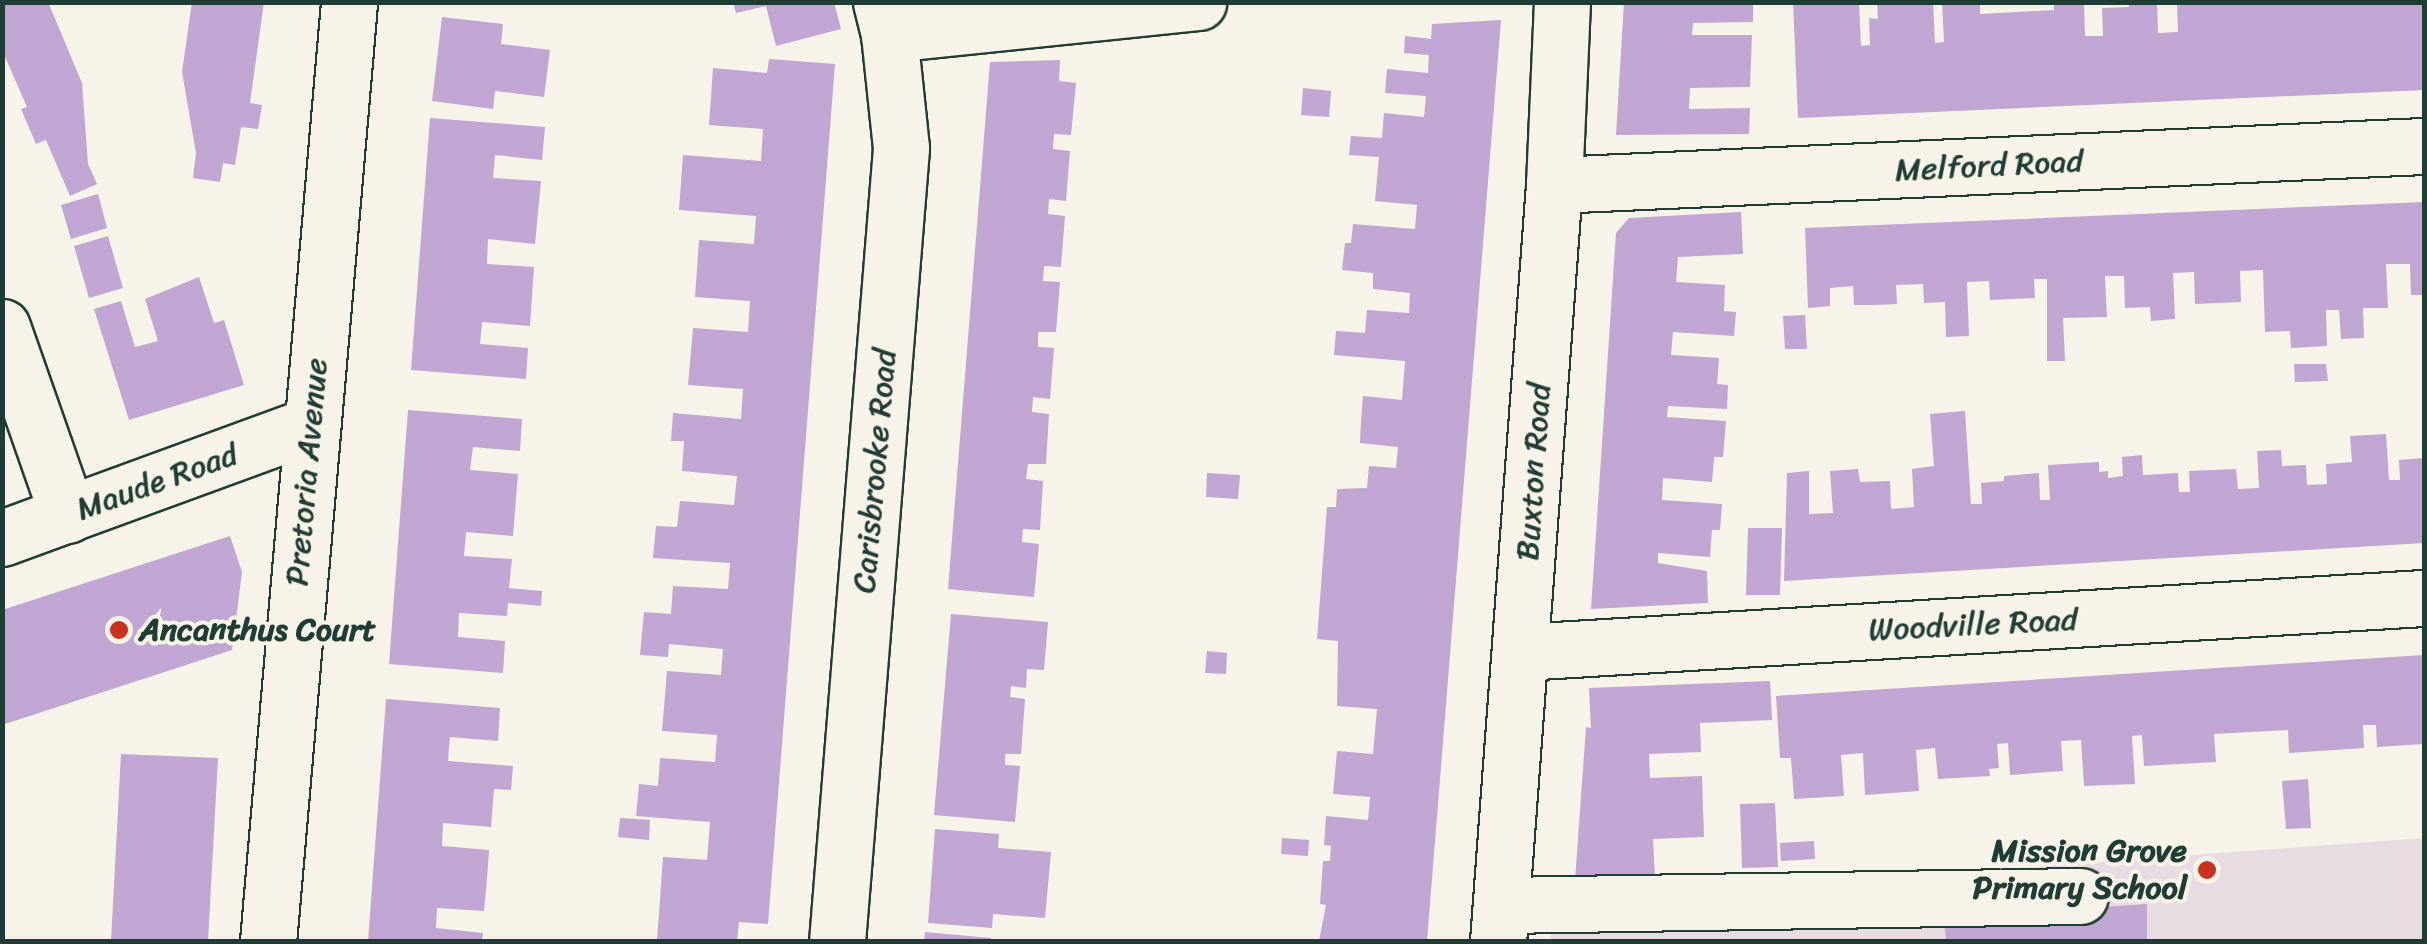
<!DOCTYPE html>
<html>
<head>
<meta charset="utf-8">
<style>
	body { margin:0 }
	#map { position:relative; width:2427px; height:944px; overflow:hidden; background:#f7f3e8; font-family:Sriracha,sans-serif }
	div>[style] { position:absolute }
	.built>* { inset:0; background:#e7dce1 }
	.building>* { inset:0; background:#c1a5d2 }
	.roads { filter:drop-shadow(2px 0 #1f3d34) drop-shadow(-2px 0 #1f3d34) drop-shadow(0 2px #1f3d34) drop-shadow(0 -2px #1f3d34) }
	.minor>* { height:55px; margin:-27.5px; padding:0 27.5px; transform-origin:27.5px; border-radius:27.5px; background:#f7f3e8 }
	.dots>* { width:28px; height:28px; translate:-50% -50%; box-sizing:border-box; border:5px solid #f7f3e8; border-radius:50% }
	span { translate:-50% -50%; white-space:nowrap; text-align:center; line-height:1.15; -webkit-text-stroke:8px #f7f3e8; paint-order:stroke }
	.street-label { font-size:32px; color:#1f3d34 }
	.poi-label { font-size:32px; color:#1f3d34; font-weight:700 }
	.left { translate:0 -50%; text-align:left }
	.right { translate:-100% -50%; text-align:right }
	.frame { position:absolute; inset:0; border:5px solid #1f3d34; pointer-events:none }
</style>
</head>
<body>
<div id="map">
	<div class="built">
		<i style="clip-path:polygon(2424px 838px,2424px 941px,1550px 942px,1555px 902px)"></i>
	</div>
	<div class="building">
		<i style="clip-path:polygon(2px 2px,48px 2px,82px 83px,88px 164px,97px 184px,70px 196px,46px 140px,36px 144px,21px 109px,27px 107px,2px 50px)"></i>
		<i style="clip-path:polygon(192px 2px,264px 2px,250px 103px,262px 105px,258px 129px,241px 127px,235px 165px,223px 163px,220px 182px,193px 178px,196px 153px,182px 72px)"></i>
		<i style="clip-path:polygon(733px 2px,834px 2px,841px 29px,776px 46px,766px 6px,736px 13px)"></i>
		<i style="clip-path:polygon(1624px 2px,1753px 2px,1753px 22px,1693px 23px,1692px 35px,1752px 35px,1750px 87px,1690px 88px,1689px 109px,1750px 108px,1749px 134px,1616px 135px)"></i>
		<i style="clip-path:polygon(1793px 2px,1859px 2px,1861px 46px,1870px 45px,1869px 18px,1878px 19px,1877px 2px,1933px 2px,1935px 43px,1944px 42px,1942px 2px,1980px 2px,1980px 14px,2054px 10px,2054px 2px,2084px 2px,2085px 36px,2103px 36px,2102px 8px,2129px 7px,2128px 2px,2157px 2px,2158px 33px,2178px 32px,2177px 2px,2424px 2px,2424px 90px,1798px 118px)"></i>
		<i style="clip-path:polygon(442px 17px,503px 24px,501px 44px,550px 50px,544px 97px,495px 91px,493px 109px,432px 101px)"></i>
		<i style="clip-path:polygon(1501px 20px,1427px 941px,1319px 941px,1326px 905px,1320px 904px,1323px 861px,1330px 861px,1331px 846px,1324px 845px,1326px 816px,1368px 820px,1370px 797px,1333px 794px,1337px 751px,1373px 754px,1377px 709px,1337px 706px,1338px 641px,1317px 639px,1327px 507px,1336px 507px,1337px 489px,1367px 488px,1369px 466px,1396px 468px,1398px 447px,1360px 443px,1361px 421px,1363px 396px,1402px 400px,1405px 361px,1334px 355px,1336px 331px,1365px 333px,1367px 310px,1409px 313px,1410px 293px,1373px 289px,1373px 273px,1342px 270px,1345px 243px,1351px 243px,1353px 224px,1415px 229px,1417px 205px,1375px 201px,1379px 157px,1349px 155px,1351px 136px,1382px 138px,1384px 113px,1424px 117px,1426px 96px,1385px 93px,1387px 69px,1428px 73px,1429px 55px,1404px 53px,1405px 36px,1431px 39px,1432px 24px)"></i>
		<i style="clip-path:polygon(769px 59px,835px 64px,768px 924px,739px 922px,737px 941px,657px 941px,663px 857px,707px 860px,710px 822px,636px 816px,639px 784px,658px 786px,660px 758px,715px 762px,717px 735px,662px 731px,667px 671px,721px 675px,723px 649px,669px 644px,668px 657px,640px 655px,644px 612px,671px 614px,673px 586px,728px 589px,730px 563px,653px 558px,656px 526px,677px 527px,680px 501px,734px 505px,737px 476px,682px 471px,684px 441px,671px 441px,673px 413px,741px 419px,743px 389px,688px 385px,693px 328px,748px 332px,750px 301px,695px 297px,699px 240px,754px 244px,756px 216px,679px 210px,683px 155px,761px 161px,763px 129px,709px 125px,713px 68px,767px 73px)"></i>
		<i style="clip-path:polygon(1060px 60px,1059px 81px,1076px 83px,1071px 135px,1054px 134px,1053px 149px,1070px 151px,1066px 201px,1049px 199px,1048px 214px,1065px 216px,1061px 267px,1044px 266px,1043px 281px,1060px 282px,1056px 332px,1038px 332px,1038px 347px,1054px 348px,1050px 399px,1033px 397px,1032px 412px,1049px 414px,1046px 464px,1028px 464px,1026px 479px,1043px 481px,1040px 530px,1023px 529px,1022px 542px,1039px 544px,1034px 597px,948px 589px,990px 62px)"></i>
		<i style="clip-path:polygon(1303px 88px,1331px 91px,1329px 117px,1301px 115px)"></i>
		<i style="clip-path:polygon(430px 118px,545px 127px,542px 160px,495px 155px,493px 178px,541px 181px,535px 244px,488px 239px,487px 264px,534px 267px,530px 326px,482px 322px,480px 344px,528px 348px,526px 379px,411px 370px)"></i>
		<i style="clip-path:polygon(98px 194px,107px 228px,71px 239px,61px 205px)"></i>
		<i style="clip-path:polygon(2424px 202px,2424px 295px,2411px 295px,2410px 264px,2386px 264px,2388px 308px,2363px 308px,2364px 338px,2341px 339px,2339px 310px,2326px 310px,2327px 346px,2291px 348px,2290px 331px,2265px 332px,2263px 270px,2240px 271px,2241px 302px,2195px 304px,2194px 272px,2173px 273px,2175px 319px,2151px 321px,2150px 307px,2125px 308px,2124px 276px,2105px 276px,2107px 317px,2063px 318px,2065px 361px,2047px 361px,2047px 279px,2034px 279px,2035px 298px,2013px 299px,1990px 300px,1989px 281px,1967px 282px,1969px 336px,1946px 337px,1945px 302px,1924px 303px,1923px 284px,1896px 285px,1897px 304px,1876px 305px,1854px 305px,1853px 286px,1830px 288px,1830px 306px,1808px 308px,1805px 228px)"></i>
		<i style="clip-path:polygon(1741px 212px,1743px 254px,1678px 257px,1676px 282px,1725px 285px,1724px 311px,1736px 312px,1734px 336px,1673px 332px,1671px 355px,1719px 358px,1717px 384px,1728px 385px,1727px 409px,1668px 406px,1667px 417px,1726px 421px,1723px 457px,1714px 457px,1712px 482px,1663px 478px,1662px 500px,1722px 504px,1720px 530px,1712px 530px,1710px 557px,1658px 553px,1658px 563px,1707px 571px,1708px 603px,1591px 609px,1616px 233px,1629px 218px)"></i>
		<i style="clip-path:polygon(108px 236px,123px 288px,89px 298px,74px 246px)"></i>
		<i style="clip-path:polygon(199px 277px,214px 323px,224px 320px,244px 385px,129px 420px,94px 309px,121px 301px,135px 347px,158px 341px,145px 299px)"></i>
		<i style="clip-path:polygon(1805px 315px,1807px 349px,1785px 349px,1783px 316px)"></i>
		<i style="clip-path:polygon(2294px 364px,2326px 364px,2328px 381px,2295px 382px)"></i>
		<i style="clip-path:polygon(408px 410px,522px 419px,520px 451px,473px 447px,470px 470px,518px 474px,513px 536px,466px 532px,464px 556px,512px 559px,509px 588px,542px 591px,541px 606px,508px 603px,507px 616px,459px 613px,458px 637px,505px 641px,503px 673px,389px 664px)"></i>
		<i style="clip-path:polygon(1965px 411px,1971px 504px,1982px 504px,1981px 483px,2004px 481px,2004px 476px,2039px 473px,2040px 500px,2050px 500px,2048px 465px,2099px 462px,2099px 472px,2108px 471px,2108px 478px,2123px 476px,2122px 457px,2142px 455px,2143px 475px,2178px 473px,2179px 492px,2190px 492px,2189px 471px,2236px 469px,2238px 489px,2259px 488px,2257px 451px,2281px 450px,2282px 466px,2306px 465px,2307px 485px,2327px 484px,2326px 464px,2352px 462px,2350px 436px,2386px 434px,2389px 480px,2400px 480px,2399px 460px,2424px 458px,2424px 543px,1784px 581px,1787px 473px,1809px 471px,1809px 514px,1833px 513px,1830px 471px,1858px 469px,1860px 482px,1890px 481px,1891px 509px,1914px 507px,1912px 469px,1934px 466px,1930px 414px)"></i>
		<i style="clip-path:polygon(1207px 473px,1240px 475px,1238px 499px,1206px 497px)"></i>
		<i style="clip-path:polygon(1748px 528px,1782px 528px,1780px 595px,1746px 595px)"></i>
		<i style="clip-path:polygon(230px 536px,242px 572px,232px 650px,2px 725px,2px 610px)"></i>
		<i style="clip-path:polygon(951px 614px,1048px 622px,1044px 670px,1027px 669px,1026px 688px,1011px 686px,1010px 697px,1025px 699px,1021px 754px,1005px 754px,1005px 765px,1020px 766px,1015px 822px,934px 815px)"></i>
		<i style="clip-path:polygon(1207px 651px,1227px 653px,1226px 674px,1205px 673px)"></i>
		<i style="clip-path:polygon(2424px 655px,2424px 744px,2377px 747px,2376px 725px,2363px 725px,2364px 748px,2289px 753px,2288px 730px,2214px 734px,2216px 762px,2144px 766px,2142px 735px,2132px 736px,2135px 784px,2084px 786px,2081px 740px,2061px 741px,2063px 771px,2010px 775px,2008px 743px,1997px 744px,1999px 768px,1989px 769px,1990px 776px,1938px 779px,1935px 748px,1916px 750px,1919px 791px,1865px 795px,1863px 753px,1841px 755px,1844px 796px,1794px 799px,1791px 758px,1780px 758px,1776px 696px)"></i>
		<i style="clip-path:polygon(1770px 681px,1772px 720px,1700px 723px,1701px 752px,1649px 754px,1650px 778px,1702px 776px,1704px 837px,1653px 839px,1655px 877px,1575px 880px,1586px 727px,1591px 728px,1589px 688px)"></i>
		<i style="clip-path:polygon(386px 699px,500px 708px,498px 741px,450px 737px,449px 747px,448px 761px,513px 766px,511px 790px,494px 789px,491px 827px,443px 823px,442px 846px,489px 850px,487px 879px,484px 911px,437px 908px,436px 928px,483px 933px,482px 941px,368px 941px)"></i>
		<i style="clip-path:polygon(121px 754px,218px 758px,208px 941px,111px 941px)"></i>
		<i style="clip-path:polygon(2308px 779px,2311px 828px,2286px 829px,2282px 781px)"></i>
		<i style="clip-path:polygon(1775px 803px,1778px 867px,1742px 868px,1740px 804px)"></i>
		<i style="clip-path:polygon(620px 818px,650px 820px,649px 840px,618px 837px)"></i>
		<i style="clip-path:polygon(935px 829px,999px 834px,998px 848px,1051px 852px,1045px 918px,993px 914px,992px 928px,928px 923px)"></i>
		<i style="clip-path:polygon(1282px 838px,1309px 840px,1308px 856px,1281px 854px)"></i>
		<i style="clip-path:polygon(1814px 841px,1815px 859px,1781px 861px,1780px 843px)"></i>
		<i style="clip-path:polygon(2147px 904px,2147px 941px,1946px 941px,1944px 917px)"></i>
		<i style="clip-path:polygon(925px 932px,991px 938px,991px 941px,924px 941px)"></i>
	</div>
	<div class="roads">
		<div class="minor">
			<i style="left:889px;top:34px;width:311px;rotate:-5.9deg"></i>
			<i style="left:1554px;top:185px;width:871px;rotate:-2.57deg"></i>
			<i style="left:2px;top:327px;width:199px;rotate:70.7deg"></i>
			<i style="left:2px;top:538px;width:328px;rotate:-20.1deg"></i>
			<i style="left:1522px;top:652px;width:904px;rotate:-3.43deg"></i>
			<i style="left:1501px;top:905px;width:579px;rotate:-0.89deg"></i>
			<i style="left:268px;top:942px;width:943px;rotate:-85.07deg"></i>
			<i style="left:837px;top:942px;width:797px;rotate:-85.39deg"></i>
			<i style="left:901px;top:148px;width:115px;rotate:-96deg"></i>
			<i style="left:889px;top:34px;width:33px;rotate:-104deg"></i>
			<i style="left:1498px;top:942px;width:759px;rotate:-85.77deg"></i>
			<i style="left:1554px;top:185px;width:183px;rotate:-87.5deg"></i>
		</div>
	</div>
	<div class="dots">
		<i style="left:119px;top:630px;background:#c8321e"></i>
		<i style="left:2207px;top:870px;background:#c8321e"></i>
	</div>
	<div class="street-label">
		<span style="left:1989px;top:166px;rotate:-3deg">Melford Road</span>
		<span style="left:875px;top:471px;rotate:-85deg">Carisbrooke Road</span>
		<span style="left:307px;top:472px;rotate:-85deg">Pretoria Avenue</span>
		<span style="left:1534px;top:472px;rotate:-86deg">Buxton Road</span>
		<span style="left:157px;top:482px;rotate:-20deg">Maude Road</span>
		<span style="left:1973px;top:625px;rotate:-3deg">Woodville Road</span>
	</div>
	<div class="poi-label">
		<span class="left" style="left:139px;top:630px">Ancanthus Court</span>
		<span class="right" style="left:2187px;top:870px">Mission Grove<br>Primary School</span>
	</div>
	<div class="frame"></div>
</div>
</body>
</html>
